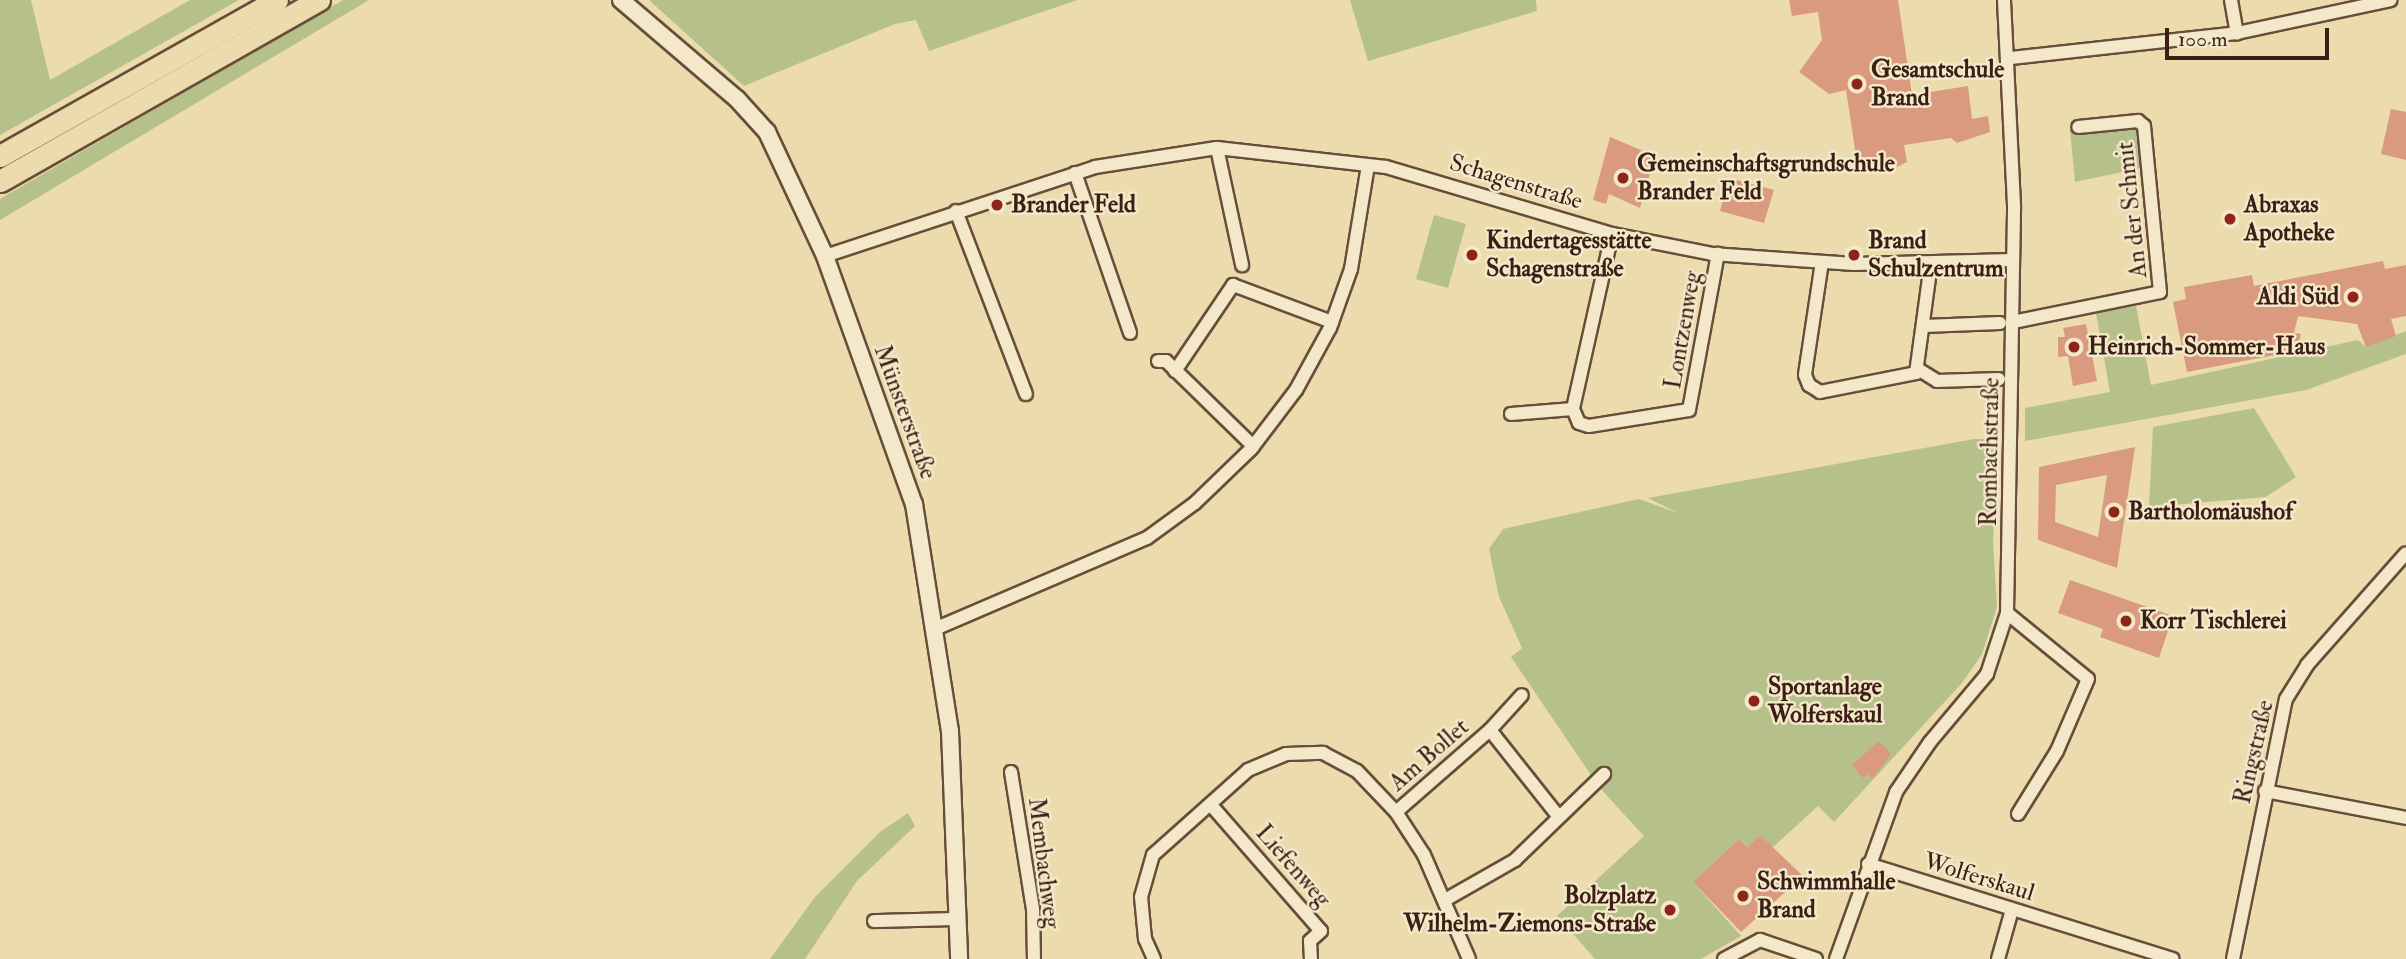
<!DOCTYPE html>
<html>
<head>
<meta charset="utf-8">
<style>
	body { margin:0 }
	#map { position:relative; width:2406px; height:959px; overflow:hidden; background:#ecdbad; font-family:"IM FELL Double Pica",serif }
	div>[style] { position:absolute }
	.green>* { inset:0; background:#b6c08b }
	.building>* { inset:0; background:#d99a80 }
	.roads { filter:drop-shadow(2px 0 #674e3a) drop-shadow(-2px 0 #674e3a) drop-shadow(0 2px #674e3a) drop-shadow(0 -2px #674e3a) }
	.street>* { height:12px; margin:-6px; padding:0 6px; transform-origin:6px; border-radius:6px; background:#f3e8ca }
	.secondary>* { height:16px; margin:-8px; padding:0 8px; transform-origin:8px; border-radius:8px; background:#f3e8ca }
	.highway>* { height:21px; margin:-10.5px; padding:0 10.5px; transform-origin:10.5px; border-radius:10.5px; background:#ecdbad }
	.dots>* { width:19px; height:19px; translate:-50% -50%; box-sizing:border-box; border:4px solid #f3e8ca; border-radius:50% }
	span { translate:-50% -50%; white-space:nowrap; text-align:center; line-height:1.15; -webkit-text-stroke:5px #f3e8ca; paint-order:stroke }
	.poi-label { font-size:24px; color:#3b1f14; font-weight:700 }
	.left { translate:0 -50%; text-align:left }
	.right { translate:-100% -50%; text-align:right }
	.street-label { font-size:24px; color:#3b1f14 }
	.scale { position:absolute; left:2165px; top:28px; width:164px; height:32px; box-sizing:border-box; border:4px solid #3b1f14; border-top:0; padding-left:9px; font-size:21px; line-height:24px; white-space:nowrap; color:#3b1f14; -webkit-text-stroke:5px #f3e8ca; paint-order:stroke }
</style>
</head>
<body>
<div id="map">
	<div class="green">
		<i style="clip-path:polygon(0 0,31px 0,50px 80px,190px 0,239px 0,0 135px)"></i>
		<i style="clip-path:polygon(343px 0,369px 0,0 220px,0 199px)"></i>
		<i style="clip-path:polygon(649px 0,1077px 0,929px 51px,916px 20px,895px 24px,744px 86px)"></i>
		<i style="clip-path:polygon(1350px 0,1536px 0,1537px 11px,1368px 61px)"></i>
		<i style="clip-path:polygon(2126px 124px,2141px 134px,2146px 167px,2075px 182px,2070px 129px)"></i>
		<i style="clip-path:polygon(1434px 215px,1466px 224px,1448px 288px,1416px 279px)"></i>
		<i style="clip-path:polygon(2136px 306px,2151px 385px,2358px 340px,2366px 347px,2406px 331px,2406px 354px,2306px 390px,2025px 441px,2025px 408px,2110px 392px,2096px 313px)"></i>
		<i style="clip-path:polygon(2254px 408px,2296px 477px,2266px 497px,2149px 507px,2153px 427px)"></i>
		<i style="clip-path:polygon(1974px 439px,1999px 439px,1993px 541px,1997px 607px,1982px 654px,1962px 683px,1834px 822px,1818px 806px,1772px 848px,1760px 835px,1747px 847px,1739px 839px,1693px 882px,1741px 936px,1701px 959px,1595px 959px,1557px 916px,1644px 836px,1599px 787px,1511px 657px,1522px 648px,1499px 597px,1489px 549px,1503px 529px,1639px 499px,1678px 513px,1648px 498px)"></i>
		<i style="clip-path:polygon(908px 813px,915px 826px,857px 881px,805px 959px,770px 959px,815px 897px,880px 832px)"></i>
	</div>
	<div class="building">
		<i style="clip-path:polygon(1789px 0,1898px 0,1912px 95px,1968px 86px,1972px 119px,1988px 116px,1990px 132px,1957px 143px,1951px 138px,1904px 145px,1907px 162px,1893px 169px,1858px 169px,1846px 90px,1829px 94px,1799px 72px,1822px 40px,1818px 12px,1792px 16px)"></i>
		<i style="clip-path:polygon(2391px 109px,2406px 112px,2406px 160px,2381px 154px)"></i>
		<i style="clip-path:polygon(1610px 137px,1655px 156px,1640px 208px,1609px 194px,1606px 204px,1593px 200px)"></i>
		<i style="clip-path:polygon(1729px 178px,1774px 190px,1764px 223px,1720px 211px)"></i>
		<i style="clip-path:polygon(2383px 261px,2385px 269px,2406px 265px,2406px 316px,2391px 319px,2396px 336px,2366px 347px,2357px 324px,2298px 316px,2294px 333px,2301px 334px,2299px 342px,2293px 341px,2291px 352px,2187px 372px,2173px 302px,2186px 299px,2184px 287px,2252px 275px,2254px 286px)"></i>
		<i style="clip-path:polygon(2086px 324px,2097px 381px,2073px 386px,2068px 356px,2058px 357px,2058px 337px,2065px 337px,2063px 328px)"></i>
		<i style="clip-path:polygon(evenodd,2135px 447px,2117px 568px,2038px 540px,2039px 467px,2135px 447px,2107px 475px,2098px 537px,2055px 522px,2056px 485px,2107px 475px)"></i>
		<i style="clip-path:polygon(2070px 580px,2173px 616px,2159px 658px,2100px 637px,2103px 629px,2058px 613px)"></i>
		<i style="clip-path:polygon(1879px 741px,1891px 754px,1872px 779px,1868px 774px,1863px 778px,1852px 765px)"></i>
		<i style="clip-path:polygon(1760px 835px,1803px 876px,1741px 932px,1693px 882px,1739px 839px,1747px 847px)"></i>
	</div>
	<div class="roads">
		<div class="street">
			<i style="left:2231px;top:0;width:34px;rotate:80deg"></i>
			<i style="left:2011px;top:58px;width:227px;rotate:-6.3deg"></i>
			<i style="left:2237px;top:33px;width:157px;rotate:-12.1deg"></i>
			<i style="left:1217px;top:148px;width:120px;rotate:77.9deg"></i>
			<i style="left:1075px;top:173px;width:169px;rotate:71deg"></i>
			<i style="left:956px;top:211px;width:196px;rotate:69.1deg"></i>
			<i style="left:1612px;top:234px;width:179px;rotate:102.6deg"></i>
			<i style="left:1573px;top:409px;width:15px;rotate:67deg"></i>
			<i style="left:1579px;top:423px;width:10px;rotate:17deg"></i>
			<i style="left:1589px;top:426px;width:101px;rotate:-9.1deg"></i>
			<i style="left:1689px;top:410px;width:159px;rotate:-79.5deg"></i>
			<i style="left:825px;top:256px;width:284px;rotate:-18.2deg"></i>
			<i style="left:1095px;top:167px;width:123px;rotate:-8.9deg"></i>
			<i style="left:1217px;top:148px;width:170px;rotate:6.4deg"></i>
			<i style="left:1386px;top:167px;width:236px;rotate:16.5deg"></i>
			<i style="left:1612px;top:234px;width:102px;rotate:11.3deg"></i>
			<i style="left:1712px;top:254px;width:142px;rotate:4deg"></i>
			<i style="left:1854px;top:264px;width:159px;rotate:-1.4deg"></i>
			<i style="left:1822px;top:262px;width:114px;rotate:98.6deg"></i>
			<i style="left:1805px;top:375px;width:11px;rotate:68deg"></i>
			<i style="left:1809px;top:385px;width:13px;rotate:32deg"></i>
			<i style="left:1820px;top:392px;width:98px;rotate:-11.2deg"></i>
			<i style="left:1916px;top:373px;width:111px;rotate:-82.2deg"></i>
			<i style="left:2013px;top:322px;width:150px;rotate:-11.5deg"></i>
			<i style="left:2160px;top:292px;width:167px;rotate:-95.5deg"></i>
			<i style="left:2144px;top:126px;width:8px;rotate:-140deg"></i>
			<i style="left:2138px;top:121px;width:60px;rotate:174.3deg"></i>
			<i style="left:1924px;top:326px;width:76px;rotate:-2.3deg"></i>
			<i style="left:1158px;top:361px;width:8px"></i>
			<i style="left:1166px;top:361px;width:122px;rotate:44.3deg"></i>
			<i style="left:1918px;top:369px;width:22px;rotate:32deg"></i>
			<i style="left:1937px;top:381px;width:62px;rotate:-1.8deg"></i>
			<i style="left:1175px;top:371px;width:104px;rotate:-56deg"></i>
			<i style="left:1233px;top:285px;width:106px;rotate:20.5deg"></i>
			<i style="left:1511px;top:414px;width:62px;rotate:-4.6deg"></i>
			<i style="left:2007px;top:613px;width:104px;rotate:39.2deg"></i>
			<i style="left:2088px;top:679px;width:78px;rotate:113.3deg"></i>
			<i style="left:2057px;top:751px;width:74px;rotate:121.8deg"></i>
			<i style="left:937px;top:628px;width:228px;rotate:-23.2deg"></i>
			<i style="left:1147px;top:538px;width:59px;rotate:-36.1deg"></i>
			<i style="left:1195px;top:503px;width:78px;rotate:-44deg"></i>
			<i style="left:1251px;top:449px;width:74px;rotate:-52.7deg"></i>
			<i style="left:1296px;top:390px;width:71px;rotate:-61.3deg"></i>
			<i style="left:1330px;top:328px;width:63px;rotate:-70.4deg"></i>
			<i style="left:1351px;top:269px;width:105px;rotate:-80.7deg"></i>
			<i style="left:1490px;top:730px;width:111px;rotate:51.6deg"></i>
			<i style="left:1011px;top:772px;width:139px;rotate:80.9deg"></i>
			<i style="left:1033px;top:909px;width:50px;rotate:88.9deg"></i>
			<i style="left:2265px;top:791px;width:144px;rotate:10.8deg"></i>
			<i style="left:1211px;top:805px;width:167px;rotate:48.9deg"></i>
			<i style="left:1321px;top:931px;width:15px;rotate:138deg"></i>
			<i style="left:1310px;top:941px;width:18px;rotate:87deg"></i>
			<i style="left:1396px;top:812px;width:125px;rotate:-41.1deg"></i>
			<i style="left:1490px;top:730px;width:47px;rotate:-47.6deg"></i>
			<i style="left:1868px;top:864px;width:319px;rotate:17.3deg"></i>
			<i style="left:1445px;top:900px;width:81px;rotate:-29.7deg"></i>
			<i style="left:1515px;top:860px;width:124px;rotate:-44deg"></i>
			<i style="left:874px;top:921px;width:84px;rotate:-1.4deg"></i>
			<i style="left:1154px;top:959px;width:22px;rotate:-114deg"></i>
			<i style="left:1145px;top:939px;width:42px;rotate:-95.4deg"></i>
			<i style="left:1141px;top:897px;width:44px;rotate:-74.1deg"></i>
			<i style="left:1153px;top:855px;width:127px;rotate:-41.8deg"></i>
			<i style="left:1248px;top:770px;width:41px;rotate:-22.8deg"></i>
			<i style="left:1286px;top:754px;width:37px;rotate:-2deg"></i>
			<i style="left:1323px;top:753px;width:38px;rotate:28deg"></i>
			<i style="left:1357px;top:771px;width:57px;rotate:46.4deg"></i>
			<i style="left:1396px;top:812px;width:51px;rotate:56.9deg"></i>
			<i style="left:1424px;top:855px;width:113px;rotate:66.6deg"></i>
			<i style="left:1724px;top:959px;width:41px;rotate:-27.8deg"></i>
			<i style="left:1760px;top:940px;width:59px;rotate:18.7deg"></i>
			<i style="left:1836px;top:959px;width:177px;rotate:-70.2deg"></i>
			<i style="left:1896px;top:792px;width:60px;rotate:-55.8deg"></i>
			<i style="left:1930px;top:742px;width:89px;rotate:-50deg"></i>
			<i style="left:1987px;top:674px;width:64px;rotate:-71.8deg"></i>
			<i style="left:2007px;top:613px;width:408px;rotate:-89deg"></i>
			<i style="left:2014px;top:205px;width:205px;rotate:-92.8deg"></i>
			<i style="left:1998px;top:959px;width:51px;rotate:-74.1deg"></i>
			<i style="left:2233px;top:959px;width:265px;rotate:-78.5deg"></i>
			<i style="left:2286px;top:699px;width:40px;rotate:-58deg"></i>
			<i style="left:2307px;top:665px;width:149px;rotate:-48.5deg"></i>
		</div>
		<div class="secondary">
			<i style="left:621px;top:0;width:153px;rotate:40.5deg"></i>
			<i style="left:737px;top:99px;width:45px;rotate:47.7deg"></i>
			<i style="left:767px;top:132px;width:137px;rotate:64.9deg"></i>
			<i style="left:825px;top:256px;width:263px;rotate:70.3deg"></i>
			<i style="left:914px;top:504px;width:230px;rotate:81deg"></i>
			<i style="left:950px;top:731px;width:228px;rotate:87.7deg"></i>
		</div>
		<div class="highway">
			<i style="left:0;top:156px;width:318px;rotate:-29.4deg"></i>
			<i style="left:0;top:181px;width:367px;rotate:-29.6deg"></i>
		</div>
	</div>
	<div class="dots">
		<i style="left:1857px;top:84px;background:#8f2418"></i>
		<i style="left:1623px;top:178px;background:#8f2418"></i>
		<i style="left:997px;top:205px;background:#8f2418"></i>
		<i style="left:2230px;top:219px;background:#8f2418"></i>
		<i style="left:1472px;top:255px;background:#8f2418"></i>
		<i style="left:1854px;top:255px;background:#8f2418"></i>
		<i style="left:2353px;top:297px;background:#8f2418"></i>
		<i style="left:2074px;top:347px;background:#8f2418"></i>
		<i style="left:2114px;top:512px;background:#8f2418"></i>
		<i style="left:2126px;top:621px;background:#8f2418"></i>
		<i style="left:1754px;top:701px;background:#8f2418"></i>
		<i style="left:1743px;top:896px;background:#8f2418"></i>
		<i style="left:1670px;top:910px;background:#8f2418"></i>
	</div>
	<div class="poi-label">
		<span class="left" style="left:1871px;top:84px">Gesamtschule<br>Brand</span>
		<span class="left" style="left:1637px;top:178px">Gemeinschaftsgrundschule<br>Brander Feld</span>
		<span class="left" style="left:1011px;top:205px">Brander Feld</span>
		<span class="left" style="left:2244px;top:219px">Abraxas<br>Apotheke</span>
		<span class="left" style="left:1486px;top:255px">Kindertagesstätte<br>Schagenstraße</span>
		<span class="left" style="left:1868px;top:255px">Brand<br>Schulzentrum</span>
		<span class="right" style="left:2339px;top:297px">Aldi Süd</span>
		<span class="left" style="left:2088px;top:347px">Heinrich-Sommer-Haus</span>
		<span class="left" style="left:2128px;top:512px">Bartholomäushof</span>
		<span class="left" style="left:2140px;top:621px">Korr Tischlerei</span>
		<span class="left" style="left:1768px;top:701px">Sportanlage<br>Wolferskaul</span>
		<span class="left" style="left:1757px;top:896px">Schwimmhalle<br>Brand</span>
		<span class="right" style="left:1656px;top:910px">Bolzplatz<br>Wilhelm-Ziemons-Straße</span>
	</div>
	<div class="street-label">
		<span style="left:1516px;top:182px;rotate:17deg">Schagenstraße</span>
		<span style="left:2132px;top:210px;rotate:-96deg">An der Schmit</span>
		<span style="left:1683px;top:330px;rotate:-80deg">Lontzenweg</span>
		<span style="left:905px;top:412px;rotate:70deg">Münsterstraße</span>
		<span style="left:1990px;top:452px;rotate:-89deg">Rombachstraße</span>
		<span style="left:2254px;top:752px;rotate:-77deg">Ringstraße</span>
		<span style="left:1429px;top:755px;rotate:-41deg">Am Bollet</span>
		<span style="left:1044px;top:863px;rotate:83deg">Membachweg</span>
		<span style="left:1293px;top:866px;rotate:49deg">Liefenweg</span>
		<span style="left:1979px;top:877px;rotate:17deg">Wolferskaul</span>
	</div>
	<div class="scale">100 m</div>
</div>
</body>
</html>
